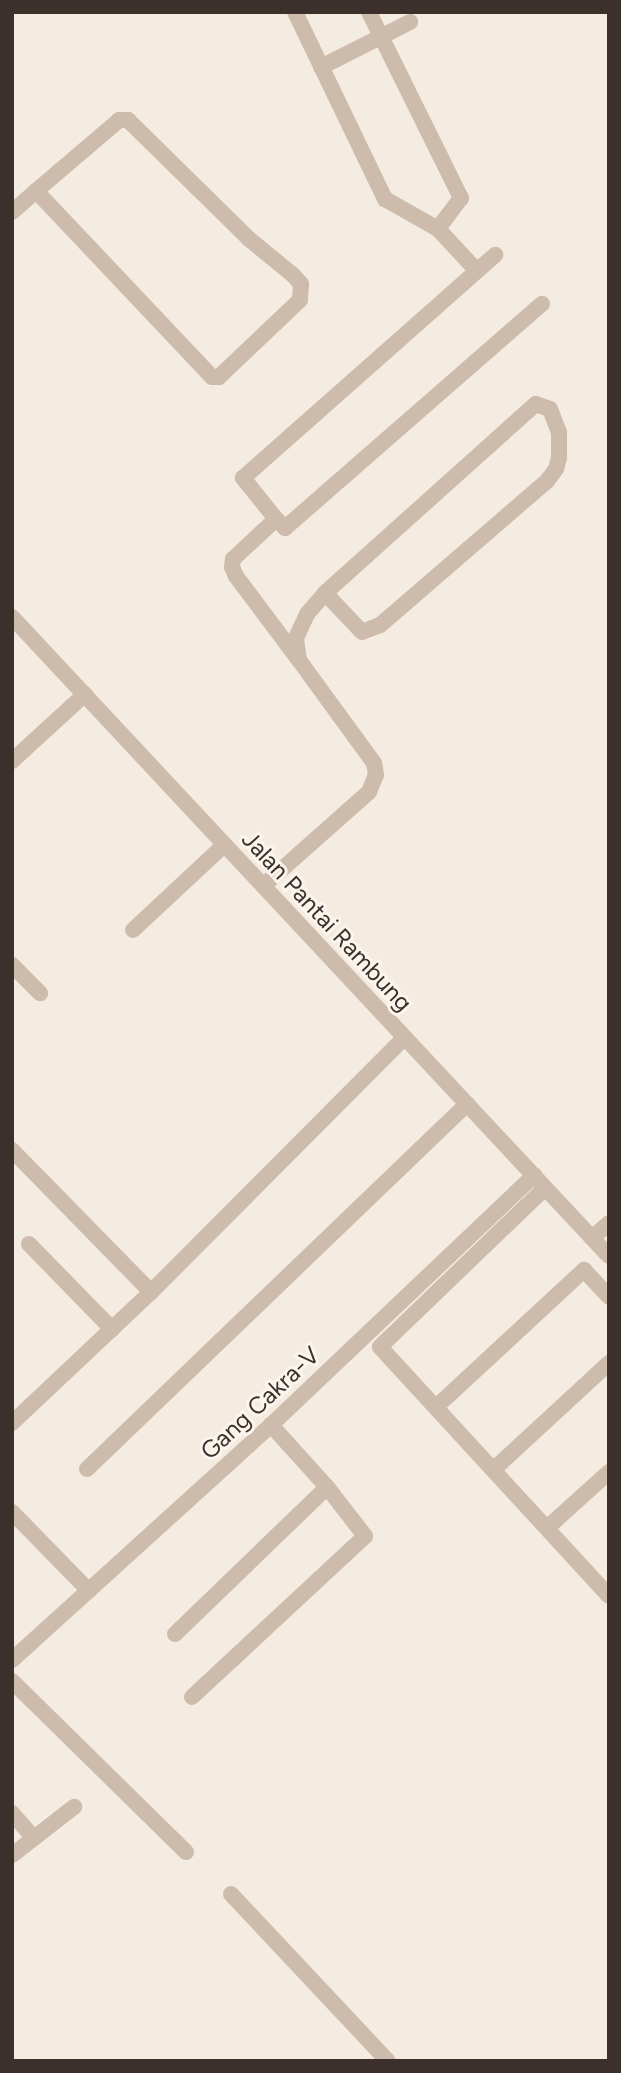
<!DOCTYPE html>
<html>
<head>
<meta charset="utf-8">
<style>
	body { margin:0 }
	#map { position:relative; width:621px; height:2073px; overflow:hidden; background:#f4ebe1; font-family:Figtree,sans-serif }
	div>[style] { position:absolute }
	.street>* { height:16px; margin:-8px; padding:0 8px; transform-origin:8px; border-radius:8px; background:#cdbbac }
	span { translate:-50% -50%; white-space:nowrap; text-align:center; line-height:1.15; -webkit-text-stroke:6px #fbf5ee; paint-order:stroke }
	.street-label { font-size:24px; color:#3b302b }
	.frame { position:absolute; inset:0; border:14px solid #3b302b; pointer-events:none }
</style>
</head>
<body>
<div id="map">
	<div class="street">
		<i style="left:295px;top:12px;width:208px;rotate:64.3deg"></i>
		<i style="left:385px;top:199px;width:61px;rotate:29.5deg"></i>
		<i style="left:438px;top:229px;width:57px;rotate:47.1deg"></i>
		<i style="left:369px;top:12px;width:208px;rotate:63.7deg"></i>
		<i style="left:461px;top:198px;width:39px;rotate:127deg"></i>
		<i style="left:321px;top:67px;width:100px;rotate:-26.8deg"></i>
		<i style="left:12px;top:212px;width:32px;rotate:-41deg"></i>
		<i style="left:36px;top:191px;width:109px;rotate:-40.5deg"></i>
		<i style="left:119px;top:120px;width:9px"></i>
		<i style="left:128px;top:120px;width:170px;rotate:44.5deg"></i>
		<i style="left:249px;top:239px;width:57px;rotate:39.3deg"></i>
		<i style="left:293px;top:275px;width:12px;rotate:48deg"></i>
		<i style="left:301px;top:284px;width:16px;rotate:94deg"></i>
		<i style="left:300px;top:300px;width:112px;rotate:136.5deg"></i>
		<i style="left:219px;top:377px;width:7px;rotate:180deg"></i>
		<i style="left:212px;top:377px;width:256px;rotate:-133.4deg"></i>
		<i style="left:276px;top:519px;width:53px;rotate:-128.8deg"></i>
		<i style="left:243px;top:478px;width:337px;rotate:-41.5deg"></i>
		<i style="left:12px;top:617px;width:874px;rotate:46.95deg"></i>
		<i style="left:298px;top:659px;width:104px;rotate:-126.8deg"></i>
		<i style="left:236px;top:576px;width:10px;rotate:-114deg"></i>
		<i style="left:232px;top:567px;width:8px;rotate:-83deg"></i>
		<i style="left:233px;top:559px;width:59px;rotate:-42.9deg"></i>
		<i style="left:276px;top:519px;width:13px;rotate:45deg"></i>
		<i style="left:285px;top:528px;width:341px;rotate:-41.1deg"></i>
		<i style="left:12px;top:761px;width:99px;rotate:-42.5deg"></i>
		<i style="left:263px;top:886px;width:142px;rotate:-41.6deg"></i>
		<i style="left:369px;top:792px;width:18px;rotate:-68deg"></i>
		<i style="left:376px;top:775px;width:12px;rotate:-99deg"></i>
		<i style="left:374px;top:763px;width:127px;rotate:-126.1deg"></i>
		<i style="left:299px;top:660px;width:22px;rotate:-98deg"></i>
		<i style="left:296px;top:638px;width:26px;rotate:-65deg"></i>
		<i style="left:307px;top:614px;width:28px;rotate:-49deg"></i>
		<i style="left:325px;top:593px;width:283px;rotate:-41.9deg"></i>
		<i style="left:536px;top:404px;width:15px;rotate:20deg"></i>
		<i style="left:550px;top:409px;width:25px;rotate:69deg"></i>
		<i style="left:559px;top:432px;width:26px;rotate:90deg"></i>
		<i style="left:559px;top:458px;width:11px;rotate:105deg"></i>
		<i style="left:556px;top:469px;width:15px;rotate:127deg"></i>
		<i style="left:547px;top:481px;width:221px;rotate:139.2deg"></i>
		<i style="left:380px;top:625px;width:19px;rotate:159deg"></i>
		<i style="left:362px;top:632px;width:54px;rotate:-133.5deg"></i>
		<i style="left:133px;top:930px;width:125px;rotate:-43deg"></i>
		<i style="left:12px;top:965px;width:40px;rotate:45deg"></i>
		<i style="left:12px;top:1150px;width:199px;rotate:45.6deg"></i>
		<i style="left:545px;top:1188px;width:229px;rotate:136.1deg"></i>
		<i style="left:380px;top:1347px;width:338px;rotate:47.4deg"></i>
		<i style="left:592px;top:1238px;width:23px;rotate:-41deg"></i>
		<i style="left:29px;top:1244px;width:119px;rotate:45.7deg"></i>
		<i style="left:436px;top:1407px;width:202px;rotate:-42.8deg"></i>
		<i style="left:584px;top:1270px;width:37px;rotate:47deg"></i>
		<i style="left:12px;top:1423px;width:191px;rotate:-43.3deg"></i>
		<i style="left:151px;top:1292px;width:359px;rotate:-45.1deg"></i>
		<i style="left:87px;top:1469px;width:527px;rotate:-43.85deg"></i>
		<i style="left:493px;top:1470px;width:158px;rotate:-42.7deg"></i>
		<i style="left:12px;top:1512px;width:110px;rotate:45.7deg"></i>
		<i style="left:547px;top:1528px;width:84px;rotate:-42.1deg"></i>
		<i style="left:175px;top:1634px;width:211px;rotate:-44deg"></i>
		<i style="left:12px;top:1660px;width:350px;rotate:-42.2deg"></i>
		<i style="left:271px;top:1425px;width:363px;rotate:-43.5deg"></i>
		<i style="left:12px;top:1681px;width:244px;rotate:44.5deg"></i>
		<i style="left:192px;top:1697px;width:236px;rotate:-42.9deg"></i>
		<i style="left:365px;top:1536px;width:62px;rotate:-127.8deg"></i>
		<i style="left:327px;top:1487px;width:84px;rotate:-132.1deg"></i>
		<i style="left:12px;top:1813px;width:33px;rotate:49deg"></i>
		<i style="left:34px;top:1838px;width:28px;rotate:142deg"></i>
		<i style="left:34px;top:1838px;width:51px;rotate:-37.8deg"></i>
		<i style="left:231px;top:1894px;width:229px;rotate:46.8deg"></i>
	</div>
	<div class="street-label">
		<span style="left:327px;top:921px;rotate:47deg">Jalan Pantai Rambung</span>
		<span style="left:260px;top:1403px;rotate:-43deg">Gang Cakra-V</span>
	</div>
	<div class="frame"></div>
</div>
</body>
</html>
